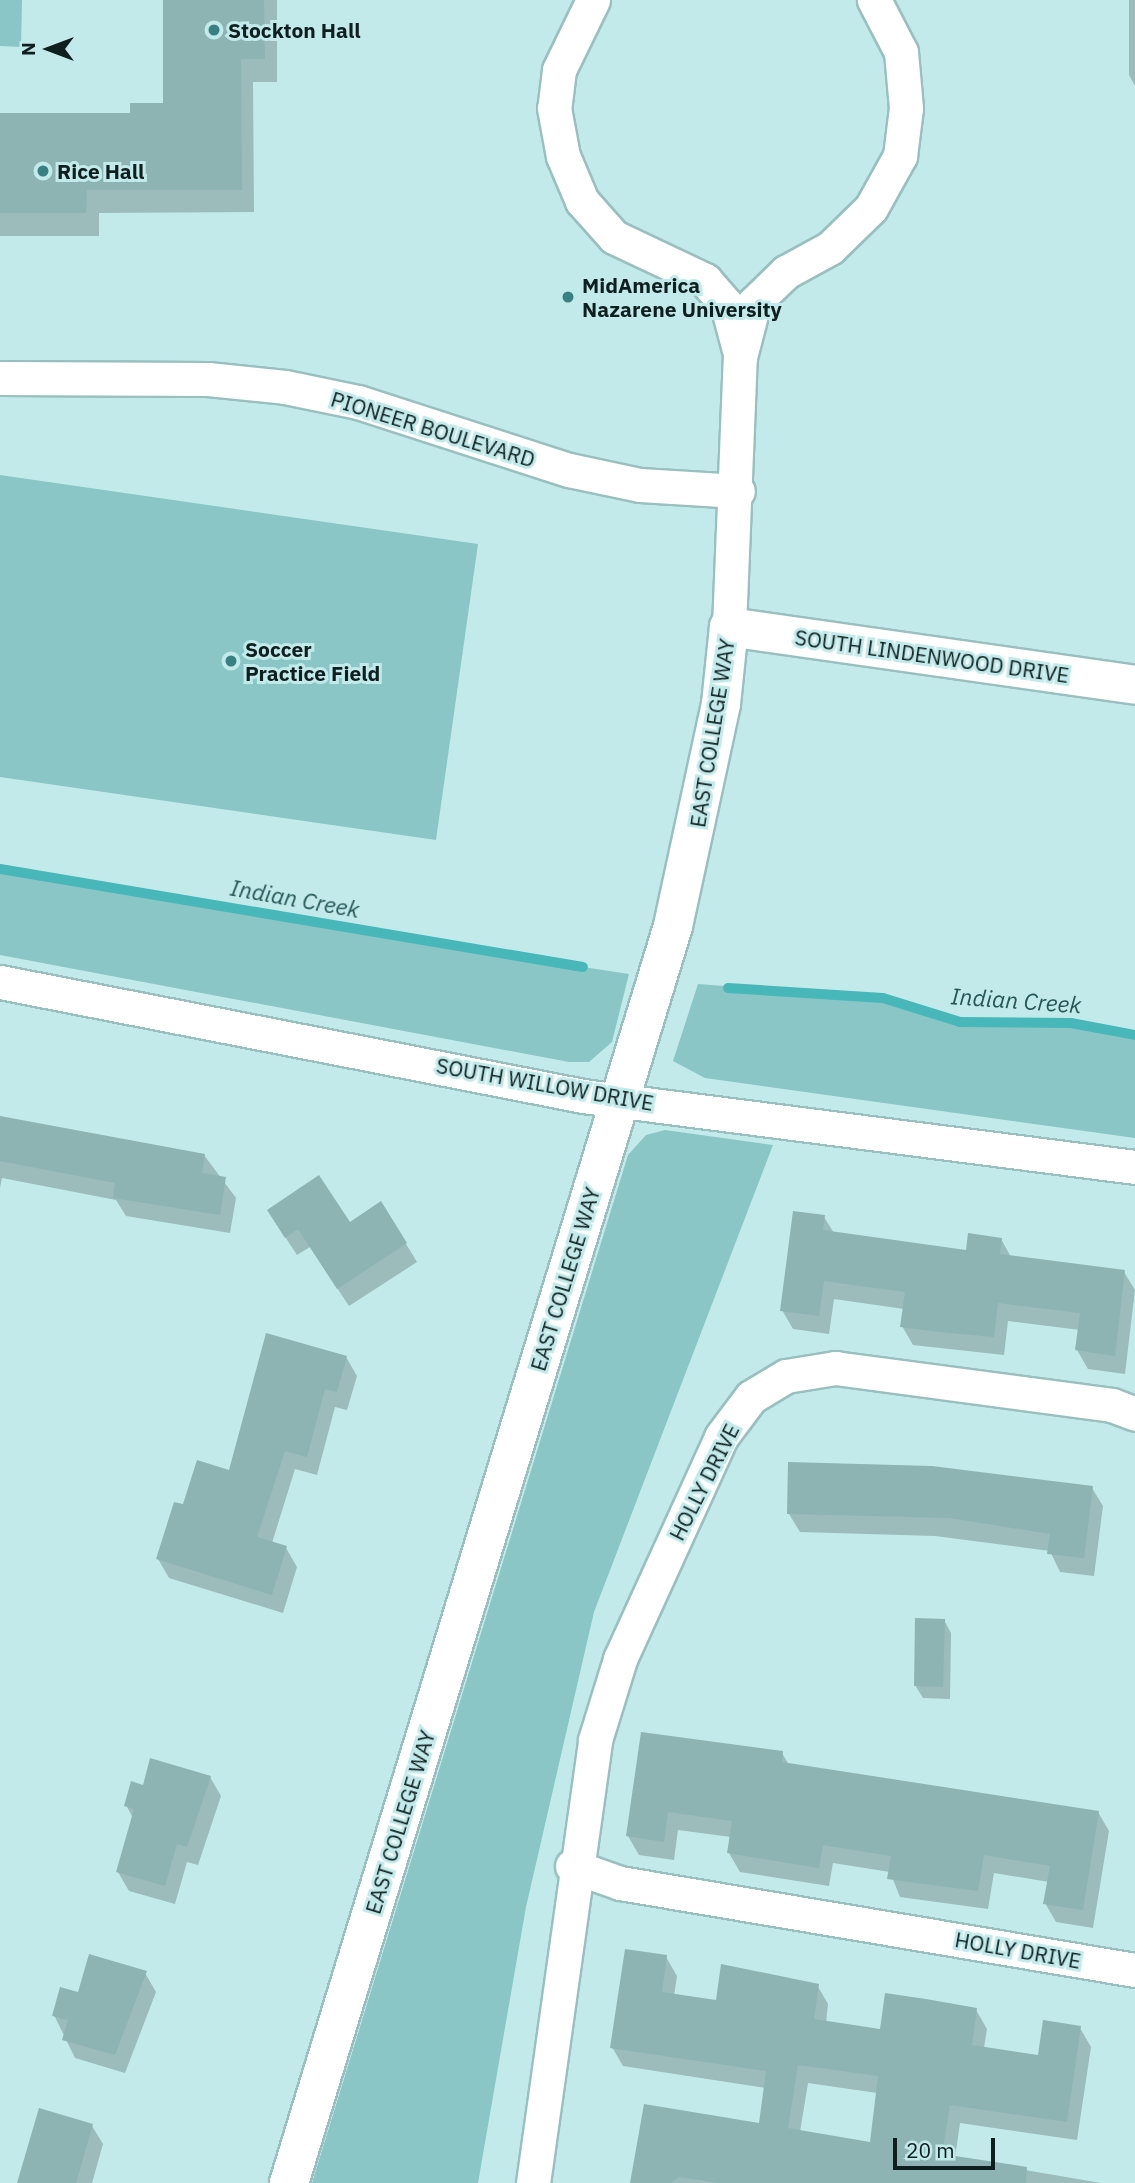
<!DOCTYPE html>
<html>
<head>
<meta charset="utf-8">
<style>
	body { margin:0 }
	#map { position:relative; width:1135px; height:2183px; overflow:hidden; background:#c3eaea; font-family:"IBM Plex Sans",sans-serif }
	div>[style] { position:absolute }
	.green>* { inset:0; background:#8ac6c6 }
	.shadow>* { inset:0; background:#0003 }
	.stream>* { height:10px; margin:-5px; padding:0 5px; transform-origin:5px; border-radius:5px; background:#47b7b9 }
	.building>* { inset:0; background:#8eb3b3 }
	.roads { filter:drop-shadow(2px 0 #99bfbf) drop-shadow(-2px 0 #99bfbf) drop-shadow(0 2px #99bfbf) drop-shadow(0 -2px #99bfbf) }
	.minor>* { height:33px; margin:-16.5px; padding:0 16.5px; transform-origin:16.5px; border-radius:16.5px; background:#fff }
	.tertiary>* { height:38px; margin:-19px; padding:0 19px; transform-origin:19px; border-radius:19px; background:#fff }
	.dots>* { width:19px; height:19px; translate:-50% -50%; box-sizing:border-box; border:4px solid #c3eaea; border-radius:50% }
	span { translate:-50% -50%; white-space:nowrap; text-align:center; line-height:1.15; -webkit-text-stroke:6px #c3eaea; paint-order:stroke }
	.poi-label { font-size:21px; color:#0f1e1e; font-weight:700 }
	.left { translate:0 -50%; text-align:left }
	.street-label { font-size:21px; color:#0f1e1e }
	.water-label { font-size:23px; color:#265757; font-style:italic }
	.north { position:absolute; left:14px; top:14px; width:70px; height:70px; -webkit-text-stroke:5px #c3eaea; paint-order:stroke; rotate:270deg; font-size:19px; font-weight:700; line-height:28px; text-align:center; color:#0f1e1e }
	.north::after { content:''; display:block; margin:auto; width:24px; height:32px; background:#0f1e1e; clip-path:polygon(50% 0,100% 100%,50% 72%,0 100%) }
	.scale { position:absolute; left:893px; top:2138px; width:102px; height:32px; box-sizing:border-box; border:4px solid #0f1e1e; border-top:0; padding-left:9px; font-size:21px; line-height:24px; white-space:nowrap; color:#0f1e1e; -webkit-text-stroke:5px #c3eaea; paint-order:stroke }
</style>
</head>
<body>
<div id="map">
	<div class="green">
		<i style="clip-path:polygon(0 0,22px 0,21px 47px,0 46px)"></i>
		<i style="clip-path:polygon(0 475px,478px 544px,436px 840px,0 777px)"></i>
		<i style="clip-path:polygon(0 869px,583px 967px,629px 974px,612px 1042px,589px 1062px,569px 1062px,0 955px)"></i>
		<i style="clip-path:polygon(698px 984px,883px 998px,960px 1022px,1071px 1023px,1135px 1035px,1135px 1138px,705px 1078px,673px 1061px)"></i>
		<i style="clip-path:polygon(665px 1130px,773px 1145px,594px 1612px,526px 1907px,478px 2183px,312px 2183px,628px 1155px,646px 1135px)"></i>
	</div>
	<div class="shadow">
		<i style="clip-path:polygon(164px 0,277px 0,277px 82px,253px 82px,254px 212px,99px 213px,99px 236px,0 236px,0 115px,132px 115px,165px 105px)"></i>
		<i style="clip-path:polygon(1129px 0,1135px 0,1135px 86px,1129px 75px)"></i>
		<i style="clip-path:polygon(0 1117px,204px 1155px,236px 1198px,230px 1233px,126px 1216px,116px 1200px,2px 1178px,0 1188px)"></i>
		<i style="clip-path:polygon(824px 1217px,834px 1233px,968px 1252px,1001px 1239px,1011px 1257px,1124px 1272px,1135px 1290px,1125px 1374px,1088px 1369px,1077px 1350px,1080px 1330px,1008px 1321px,1004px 1355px,913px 1345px,902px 1326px,904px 1309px,834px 1299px,829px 1334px,793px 1329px,782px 1310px)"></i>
		<i style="clip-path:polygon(349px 1224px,406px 1244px,417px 1262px,349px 1306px,310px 1247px,297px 1255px,280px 1229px)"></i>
		<i style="clip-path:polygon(346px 1357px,357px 1376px,347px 1410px,335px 1407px,317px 1475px,295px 1469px,272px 1543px,286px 1548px,297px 1567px,283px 1613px,169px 1578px,158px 1559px,184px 1507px,230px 1472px)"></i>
		<i style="clip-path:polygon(1092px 1488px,1103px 1506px,1094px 1576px,1060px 1572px,1050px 1551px,935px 1536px,800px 1532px,789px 1514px)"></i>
		<i style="clip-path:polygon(944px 1620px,951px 1633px,950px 1699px,923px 1698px,915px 1685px)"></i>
		<i style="clip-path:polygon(642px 1734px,782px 1753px,789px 1765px,1098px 1812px,1109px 1831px,1093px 1928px,1056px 1922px,1045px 1903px,1049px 1882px,994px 1873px,988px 1909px,900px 1897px,890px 1872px,833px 1863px,829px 1886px,740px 1872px,729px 1853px,731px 1837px,678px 1830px,674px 1860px,639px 1855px,628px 1836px)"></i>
		<i style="clip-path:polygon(210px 1777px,221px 1796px,198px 1865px,187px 1862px,175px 1904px,129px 1891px,118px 1872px,133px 1818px,126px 1805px,144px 1787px)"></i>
		<i style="clip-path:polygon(evenodd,666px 1957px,677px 1976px,674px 1996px,717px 2002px,817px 1985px,828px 2004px,826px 2023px,882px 2031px,976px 2010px,987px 2029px,984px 2048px,1039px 2057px,1080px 2028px,1091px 2047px,1077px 2140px,960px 2123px,955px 2158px,1101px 2183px,632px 2183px,761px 2125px,766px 2088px,623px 2066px,612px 2047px,666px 1957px,808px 2083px,877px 2093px,871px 2144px,800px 2132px,808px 2083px)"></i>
		<i style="clip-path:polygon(145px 1973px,156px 1992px,125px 2073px,75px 2058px,54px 2015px,79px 1995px)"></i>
		<i style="clip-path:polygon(92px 2126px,103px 2144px,92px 2183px,19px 2183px)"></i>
	</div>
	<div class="stream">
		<i style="left:0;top:869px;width:591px;rotate:9.54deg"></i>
		<i style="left:728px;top:988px;width:155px;rotate:3.7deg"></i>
		<i style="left:883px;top:998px;width:81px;rotate:17.3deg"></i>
		<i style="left:960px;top:1022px;width:111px;rotate:0.5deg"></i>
		<i style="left:1071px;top:1023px;width:65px;rotate:10.6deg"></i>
	</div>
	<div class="building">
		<i style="clip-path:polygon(163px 0,264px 0,265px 59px,241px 59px,242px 190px,87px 190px,86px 213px,0 213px,0 113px,130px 113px,130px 103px,163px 103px)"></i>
		<i style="clip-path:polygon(0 1116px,205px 1154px,202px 1173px,226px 1177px,220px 1215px,113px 1198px,115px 1183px,0 1161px)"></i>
		<i style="clip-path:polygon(319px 1175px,350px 1222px,381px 1201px,407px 1243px,337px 1289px,298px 1229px,285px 1238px,267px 1210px)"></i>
		<i style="clip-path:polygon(793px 1211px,825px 1215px,823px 1230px,966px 1250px,968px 1233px,1002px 1238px,1000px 1254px,1125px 1270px,1115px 1356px,1075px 1350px,1080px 1313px,998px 1303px,994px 1337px,939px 1332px,900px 1327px,905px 1292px,824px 1281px,819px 1316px,780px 1311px)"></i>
		<i style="clip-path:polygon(266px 1333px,347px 1356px,337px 1392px,325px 1389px,307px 1457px,285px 1451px,257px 1537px,287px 1546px,272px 1595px,156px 1559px,174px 1502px,183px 1504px,197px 1460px,229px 1470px)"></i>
		<i style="clip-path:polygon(788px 1462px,932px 1466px,1093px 1486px,1084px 1558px,1047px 1554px,1050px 1534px,950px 1518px,787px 1514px)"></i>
		<i style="clip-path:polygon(915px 1618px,945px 1619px,943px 1687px,914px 1686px)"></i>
		<i style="clip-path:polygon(641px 1732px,783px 1751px,782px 1762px,1099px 1811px,1083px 1910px,1043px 1904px,1050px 1866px,984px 1855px,978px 1891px,887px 1879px,891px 1856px,823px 1845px,819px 1868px,727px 1853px,732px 1821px,668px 1812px,664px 1842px,626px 1836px)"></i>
		<i style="clip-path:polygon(150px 1758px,211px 1776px,187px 1847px,177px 1844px,165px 1886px,116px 1872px,134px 1809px,124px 1806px,131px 1781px,143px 1785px)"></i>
		<i style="clip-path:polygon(evenodd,625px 1949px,667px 1955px,662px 1992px,716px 2000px,721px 1964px,819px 1984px,814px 2019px,880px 2029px,885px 1993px,926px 1999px,977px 2008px,972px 2045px,1038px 2055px,1043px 2020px,1081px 2026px,1067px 2122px,950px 2105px,942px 2154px,1027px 2167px,1026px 2183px,718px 2183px,679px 2177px,671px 2183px,630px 2183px,644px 2104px,759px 2123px,766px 2071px,610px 2048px,625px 1949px,798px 2065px,878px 2076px,870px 2142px,788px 2128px,798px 2065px)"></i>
		<i style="clip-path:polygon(89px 1954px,147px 1971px,115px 2055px,62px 2040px,68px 2020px,52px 2016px,60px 1987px,78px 1992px)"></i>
		<i style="clip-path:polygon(39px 2108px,93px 2124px,76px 2183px,17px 2183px)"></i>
	</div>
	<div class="roads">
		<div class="minor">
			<i style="left:593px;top:0;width:78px;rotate:115.9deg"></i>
			<i style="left:559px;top:70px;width:38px;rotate:97deg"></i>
			<i style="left:554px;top:108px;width:49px;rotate:79.4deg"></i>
			<i style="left:563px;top:156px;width:49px;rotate:67.1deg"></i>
			<i style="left:582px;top:201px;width:48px;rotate:48.4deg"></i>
			<i style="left:614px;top:237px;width:101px;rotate:25.3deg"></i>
			<i style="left:705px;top:280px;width:33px;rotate:49deg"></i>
			<i style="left:727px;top:305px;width:51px;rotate:75.1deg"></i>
			<i style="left:0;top:378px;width:208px;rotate:0.3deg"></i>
			<i style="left:208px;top:379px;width:77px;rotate:5.9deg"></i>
			<i style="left:285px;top:387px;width:75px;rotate:11.6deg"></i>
			<i style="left:358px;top:402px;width:222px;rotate:17.9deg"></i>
			<i style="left:569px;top:470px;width:73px;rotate:11.9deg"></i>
			<i style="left:640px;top:485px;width:98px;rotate:3.5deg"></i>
			<i style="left:729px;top:627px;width:270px;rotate:-87.7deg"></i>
			<i style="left:740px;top:357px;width:56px;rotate:-75.5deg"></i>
			<i style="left:754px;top:303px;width:45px;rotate:-44.1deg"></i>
			<i style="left:786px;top:272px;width:50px;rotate:-28.6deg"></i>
			<i style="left:830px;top:248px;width:57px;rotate:-44.3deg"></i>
			<i style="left:871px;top:208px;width:60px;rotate:-60.9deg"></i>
			<i style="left:900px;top:156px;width:48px;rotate:-82.9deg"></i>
			<i style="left:906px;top:108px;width:56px;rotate:-95.1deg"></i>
			<i style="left:901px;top:52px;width:59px;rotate:-117.4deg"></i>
			<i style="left:0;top:982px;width:594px;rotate:11.06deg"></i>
			<i style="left:583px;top:1096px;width:557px;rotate:7.33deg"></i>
			<i style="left:572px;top:1866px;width:51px;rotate:19.5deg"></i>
			<i style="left:620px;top:1883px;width:522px;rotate:9.59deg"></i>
			<i style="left:533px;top:2183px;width:447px;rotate:-82deg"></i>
			<i style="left:595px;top:1740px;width:85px;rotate:-72.8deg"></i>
			<i style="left:620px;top:1659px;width:244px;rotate:-65.5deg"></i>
			<i style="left:721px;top:1437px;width:50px;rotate:-53.1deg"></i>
			<i style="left:751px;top:1397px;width:41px;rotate:-31deg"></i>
			<i style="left:786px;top:1376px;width:50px;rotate:-9.3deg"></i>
			<i style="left:835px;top:1368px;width:279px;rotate:7.6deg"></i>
			<i style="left:1112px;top:1405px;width:25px;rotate:21deg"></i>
		</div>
		<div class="tertiary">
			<i style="left:289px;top:2183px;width:1314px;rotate:-73.01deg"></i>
			<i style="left:673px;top:926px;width:227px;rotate:-77.8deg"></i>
			<i style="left:721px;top:704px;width:77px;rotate:-84.1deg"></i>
			<i style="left:729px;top:627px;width:410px;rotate:8.1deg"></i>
		</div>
	</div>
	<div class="dots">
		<i style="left:214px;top:30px;background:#388182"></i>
		<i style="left:43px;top:171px;background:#388182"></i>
		<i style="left:568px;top:297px;background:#388182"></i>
		<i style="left:231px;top:661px;background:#388182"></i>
	</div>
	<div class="poi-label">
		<span class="left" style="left:228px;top:30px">Stockton Hall</span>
		<span class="left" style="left:57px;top:171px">Rice Hall</span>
		<span class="left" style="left:582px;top:297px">MidAmerica<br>Nazarene University</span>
		<span class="left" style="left:245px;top:661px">Soccer<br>Practice Field</span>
	</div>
	<div class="street-label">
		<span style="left:433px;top:429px;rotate:17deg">PIONEER BOULEVARD</span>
		<span style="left:932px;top:656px;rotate:8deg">SOUTH LINDENWOOD DRIVE</span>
		<span style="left:712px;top:733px;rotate:-81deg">EAST COLLEGE WAY</span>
		<span style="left:545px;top:1084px;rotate:10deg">SOUTH WILLOW DRIVE</span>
		<span style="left:565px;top:1279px;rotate:-73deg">EAST COLLEGE WAY</span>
		<span style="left:704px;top:1482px;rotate:-63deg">HOLLY DRIVE</span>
		<span style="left:400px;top:1822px;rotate:-73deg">EAST COLLEGE WAY</span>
		<span style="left:1018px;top:1950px;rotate:10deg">HOLLY DRIVE</span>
	</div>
	<div class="water-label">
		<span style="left:295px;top:898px;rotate:10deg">Indian Creek</span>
		<span style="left:1016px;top:1000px;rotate:4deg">Indian Creek</span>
	</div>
	<div class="north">N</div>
	<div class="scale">20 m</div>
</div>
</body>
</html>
